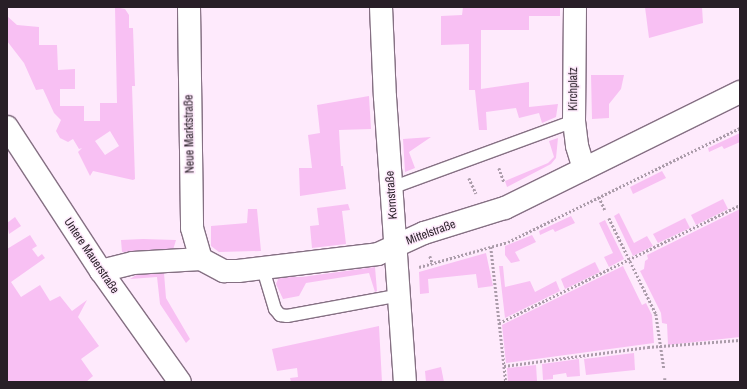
<!DOCTYPE html>
<html>
<head>
<meta charset="utf-8">
<style>
	body { margin:0 }
	#map { position:relative; width:747px; height:389px; overflow:hidden; background:#feeafc; font-family:"Archivo Narrow",sans-serif }
	div>[style] { position:absolute }
	.green>* { inset:0; background:#f8c0f3 }
	.path>* { height:2.5px; margin-top:-1.25px; transform-origin:0; background:repeating-linear-gradient(90deg,#ab9caa 0 2px,transparent 0 4px) }
	.roads { filter:drop-shadow(1px 0 #857083) drop-shadow(-1px 0 #857083) drop-shadow(0 1px #857083) drop-shadow(0 -1px #857083) }
	.service>* { height:12px; margin:-6px; padding:0 6px; transform-origin:6px; border-radius:6px; background:#fff }
	.minor>* { height:22px; margin:-11px; padding:0 11px; transform-origin:11px; border-radius:11px; background:#fff }
	span { translate:-50% -50%; white-space:nowrap; text-align:center; line-height:1.15; -webkit-text-stroke:3px #feeafc; paint-order:stroke }
	.street-label { font-size:12px; color:#281f27 }
	.frame { position:absolute; inset:0; border:8px solid #281f27; pointer-events:none }
</style>
</head>
<body>
<div id="map">
	<div class="green">
		<i style="clip-path:polygon(evenodd,115px 7px,125px 9px,129px 15px,129px 28px,133px 28px,135px 86px,132px 86px,135px 179px,133px 180px,93px 171px,90px 176px,78px 152px,82px 148px,79px 149px,73px 139px,68px 142px,60px 138px,56px 131px,61px 120px,54px 113px,43px 89px,36px 90px,24px 63px,7px 41px,7px 16px,17px 25px,39px 27px,39px 45px,57px 45px,58px 70px,75px 69px,75px 89px,60px 89px,60px 106px,84px 106px,84px 121px,100px 121px,100px 103px,117px 103px,115px 7px,110px 131px,119px 146px,105px 155px,95px 141px,110px 131px)"></i>
		<i style="clip-path:polygon(463px 7px,560px 7px,560px 16px,529px 16px,529px 30px,481px 30px,481px 89px,529px 82px,529px 107px,558px 104px,556px 117px,542px 123px,539px 113px,519px 118px,516px 108px,486px 112px,487px 130px,479px 130px,475px 90px,469px 90px,469px 44px,441px 45px,441px 16px,462px 15px)"></i>
		<i style="clip-path:polygon(645px 7px,702px 7px,703px 23px,649px 38px)"></i>
		<i style="clip-path:polygon(591px 75px,624px 75px,621px 89px,609px 104px,609px 118px,592px 119px)"></i>
		<i style="clip-path:polygon(369px 96px,371px 129px,339px 130px,341px 166px,343px 166px,346px 189px,300px 196px,299px 168px,312px 168px,308px 135px,320px 133px,317px 105px)"></i>
		<i style="clip-path:polygon(740px 133px,740px 142px,724px 149px,722px 146px,709px 152px,708px 148px)"></i>
		<i style="clip-path:polygon(431px 137px,409px 152px,415px 168px,405px 172px,403px 139px)"></i>
		<i style="clip-path:polygon(558px 138px,556px 158px,551px 164px,507px 187px,505px 181px,548px 163px,554px 157px,549px 141px)"></i>
		<i style="clip-path:polygon(662px 171px,666px 178px,633px 194px,630px 187px)"></i>
		<i style="clip-path:polygon(723px 199px,728px 209px,696px 225px,691px 215px)"></i>
		<i style="clip-path:polygon(348px 204px,350px 210px,342px 211px,346px 244px,312px 248px,310px 226px,319px 225px,317px 208px)"></i>
		<i style="clip-path:polygon(248px 209px,257px 209px,261px 251px,219px 252px,211px 246px,211px 226px,247px 223px)"></i>
		<i style="clip-path:polygon(740px 209px,740px 337px,668px 345px,667px 324px,662px 323px,661px 313px,640px 271px,644px 269px,645px 261px,648px 259px,647px 255px)"></i>
		<i style="clip-path:polygon(619px 213px,634px 243px,647px 236px,653px 246px,633px 256px,614px 216px)"></i>
		<i style="clip-path:polygon(571px 216px,575px 223px,555px 232px,553px 229px,540px 235px,539px 231px)"></i>
		<i style="clip-path:polygon(15px 217px,21px 226px,9px 234px,7px 223px)"></i>
		<i style="clip-path:polygon(685px 218px,690px 228px,658px 243px,653px 234px)"></i>
		<i style="clip-path:polygon(605px 220px,624px 259px,609px 267px,604px 257px,613px 253px,599px 223px)"></i>
		<i style="clip-path:polygon(30px 235px,37px 246px,32px 249px,38px 257px,42px 254px,45px 258px,11px 282px,21px 297px,40px 285px,50px 301px,60px 296px,72px 311px,87px 300px,78px 317px,99px 346px,81px 359px,93px 376px,86px 382px,7px 382px,7px 249px)"></i>
		<i style="clip-path:polygon(532px 235px,536px 242px,515px 252px,520px 261px,511px 263px,505px 255px,505px 246px)"></i>
		<i style="clip-path:polygon(121px 240px,143px 239px,176px 240px,173px 250px,122px 252px)"></i>
		<i style="clip-path:polygon(486px 253px,493px 286px,478px 288px,476px 274px,428px 279px,429px 293px,420px 294px,419px 272px)"></i>
		<i style="clip-path:polygon(595px 262px,600px 272px,565px 289px,561px 279px)"></i>
		<i style="clip-path:polygon(499px 266px,503px 266px,505px 287px,530px 281px,535px 292px,556px 281px,560px 291px,505px 318px)"></i>
		<i style="clip-path:polygon(623px 266px,642px 305px,646px 303px,652px 315px,654px 343px,506px 363px,502px 325px)"></i>
		<i style="clip-path:polygon(375px 267px,377px 291px,375px 292px,369px 273px,306px 283px,299px 296px,283px 299px,276px 284px,279px 277px,302px 277px)"></i>
		<i style="clip-path:polygon(162px 271px,164px 273px,166px 298px,190px 339px,186px 343px,160px 304px,157px 277px,130px 279px,141px 272px)"></i>
		<i style="clip-path:polygon(379px 326px,382px 382px,291px 382px,290px 378px,298px 377px,297px 368px,277px 371px,272px 349px)"></i>
		<i style="clip-path:polygon(634px 353px,635px 370px,586px 375px,584px 359px)"></i>
		<i style="clip-path:polygon(579px 359px,580px 376px,567px 377px,566px 373px,553px 375px,553px 379px,543px 380px,542px 364px)"></i>
		<i style="clip-path:polygon(536px 365px,537px 381px,508px 382px,507px 368px)"></i>
		<i style="clip-path:polygon(441px 367px,444px 382px,426px 382px,425px 371px)"></i>
	</div>
	<div class="path">
		<i style="left:499px;top:168px;width:15px;rotate:70deg"></i>
		<i style="left:469px;top:178px;width:17px;rotate:65deg"></i>
		<i style="left:599px;top:197px;width:14px;rotate:65deg"></i>
		<i style="left:609px;top:218px;width:107px;rotate:63.9deg"></i>
		<i style="left:656px;top:314px;width:55px;rotate:81.6deg"></i>
		<i style="left:491px;top:247px;width:136px;rotate:83.7deg"></i>
		<i style="left:430px;top:256px;width:9px;rotate:72deg"></i>
		<i style="left:419px;top:267px;width:92px;rotate:-15.7deg"></i>
		<i style="left:508px;top:242px;width:258px;rotate:-26.2deg"></i>
		<i style="left:499px;top:323px;width:268px;rotate:-26.1deg"></i>
		<i style="left:504px;top:366px;width:145px;rotate:-7.5deg"></i>
		<i style="left:648px;top:347px;width:92px;rotate:-4.4deg"></i>
		<i style="left:665px;top:378px;width:4px;rotate:90deg"></i>
	</div>
	<div class="roads">
		<div class="service">
			<i style="left:391px;top:188px;width:195px;rotate:-20.1deg"></i>
			<i style="left:263px;top:269px;width:42px;rotate:73.3deg"></i>
			<i style="left:275px;top:309px;width:8px;rotate:50deg"></i>
			<i style="left:280px;top:315px;width:7px;rotate:8deg"></i>
			<i style="left:287px;top:316px;width:115px;rotate:-10.5deg"></i>
		</div>
		<div class="minor">
			<i style="left:189px;top:7px;width:221px;rotate:89.2deg"></i>
			<i style="left:192px;top:228px;width:32px;rotate:74deg"></i>
			<i style="left:381px;top:7px;width:90px;rotate:87.5deg"></i>
			<i style="left:385px;top:97px;width:286px;rotate:86deg"></i>
			<i style="left:575px;top:7px;width:114px;rotate:90.5deg"></i>
			<i style="left:574px;top:121px;width:25px;rotate:83deg"></i>
			<i style="left:577px;top:146px;width:24px;rotate:73deg"></i>
			<i style="left:7px;top:127px;width:172px;rotate:56.9deg"></i>
			<i style="left:101px;top:271px;width:136px;rotate:54.6deg"></i>
			<i style="left:101px;top:271px;width:33px;rotate:-14deg"></i>
			<i style="left:133px;top:263px;width:68px;rotate:-3.4deg"></i>
			<i style="left:201px;top:259px;width:26px;rotate:28deg"></i>
			<i style="left:224px;top:271px;width:14px"></i>
			<i style="left:238px;top:271px;width:141px;rotate:-6.9deg"></i>
			<i style="left:378px;top:254px;width:51px;rotate:-24.5deg"></i>
			<i style="left:424px;top:233px;width:85px;rotate:-17.2deg"></i>
			<i style="left:505px;top:208px;width:262px;rotate:-26.3deg"></i>
		</div>
	</div>
	<div class="street-label">
		<span style="left:574px;top:89px;rotate:-90deg">Kirchplatz</span>
		<span style="left:190px;top:134px;rotate:-91deg">Neue Marktstraße</span>
		<span style="left:392px;top:195px;rotate:-94deg">Kornstraße</span>
		<span style="left:431px;top:233px;rotate:-20deg">Mittelstraße</span>
		<span style="left:91px;top:256px;rotate:56deg">Untere Mauerstraße</span>
	</div>
	<div class="frame"></div>
</div>
</body>
</html>
